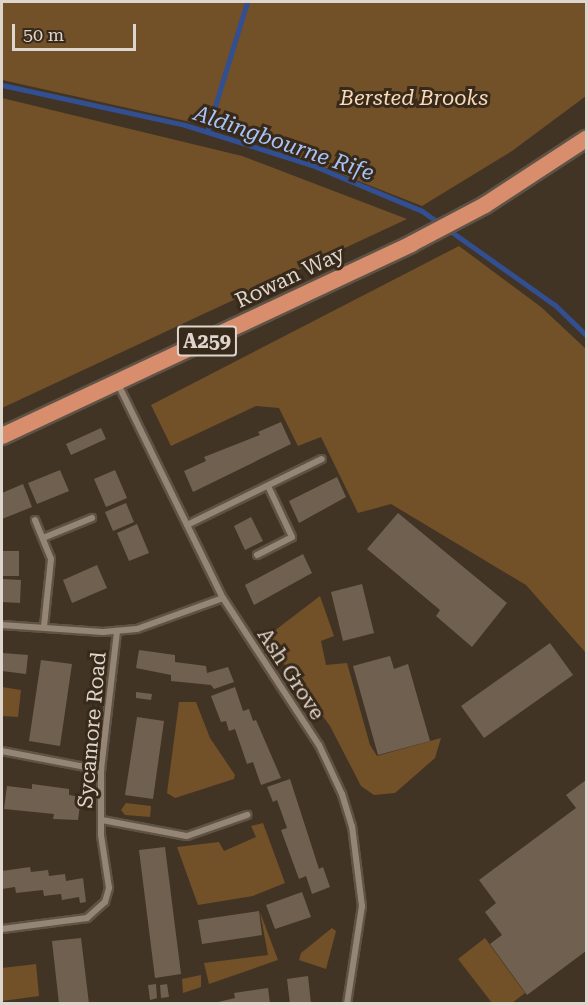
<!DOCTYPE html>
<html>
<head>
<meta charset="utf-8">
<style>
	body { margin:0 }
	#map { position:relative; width:588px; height:1005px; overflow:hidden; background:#423425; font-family:"Roboto Serif",serif }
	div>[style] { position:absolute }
	.green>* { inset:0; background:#725028 }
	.stream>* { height:5px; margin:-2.5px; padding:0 2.5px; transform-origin:2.5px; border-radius:2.5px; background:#324f91 }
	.building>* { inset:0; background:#706050 }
	.roads { filter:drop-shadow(2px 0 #5f5346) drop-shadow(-2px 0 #5f5346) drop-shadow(0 2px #5f5346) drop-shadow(0 -2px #5f5346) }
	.minor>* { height:6px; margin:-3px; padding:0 3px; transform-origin:3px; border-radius:3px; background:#958574 }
	.trunk>* { height:16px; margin:-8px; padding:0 8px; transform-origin:8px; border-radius:8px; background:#d88e6d }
	span { translate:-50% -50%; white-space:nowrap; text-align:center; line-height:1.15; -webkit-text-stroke:6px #382a1b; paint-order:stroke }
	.shield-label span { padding:2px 4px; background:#382a1b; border:2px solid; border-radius:4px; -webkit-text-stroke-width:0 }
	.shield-label { font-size:20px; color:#ded5cc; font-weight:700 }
	.park-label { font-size:21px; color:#fad9b7; font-style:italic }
	.street-label { font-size:21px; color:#ded5cc }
	.water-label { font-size:22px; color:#a7c3fc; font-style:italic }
	.frame { position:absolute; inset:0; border:3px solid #ded5cc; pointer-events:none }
	.scale { position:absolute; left:12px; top:24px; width:124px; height:27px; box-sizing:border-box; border:3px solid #ded5cc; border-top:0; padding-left:8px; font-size:18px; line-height:21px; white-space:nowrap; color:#ded5cc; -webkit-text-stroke:4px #382a1b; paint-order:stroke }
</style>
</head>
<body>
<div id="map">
	<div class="green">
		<i style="clip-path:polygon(2px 2px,586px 2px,586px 96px,512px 151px,422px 206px,231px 131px,2px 80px)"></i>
		<i style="clip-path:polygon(2px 98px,242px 156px,407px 219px,2px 408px)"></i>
		<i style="clip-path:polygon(459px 246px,541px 307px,586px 349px,586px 653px,526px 585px,391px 504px,358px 513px,321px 437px,298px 446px,279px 408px,256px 406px,171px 446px,151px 405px)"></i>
		<i style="clip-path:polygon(320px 596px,334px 636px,321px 641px,326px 665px,347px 663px,370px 745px,377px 756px,441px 738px,435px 758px,395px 793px,374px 795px,361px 786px,330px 726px,265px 638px)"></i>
		<i style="clip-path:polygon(2px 687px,21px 690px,18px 717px,2px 716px)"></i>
		<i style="clip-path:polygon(179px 702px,196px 702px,210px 738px,235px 775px,234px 779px,175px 798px,167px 793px)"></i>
		<i style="clip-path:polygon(126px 803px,151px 806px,150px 817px,125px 815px,121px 810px)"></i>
		<i style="clip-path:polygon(263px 823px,285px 883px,253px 896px,198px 905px,177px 847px,219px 842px,224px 851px,256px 837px,251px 826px)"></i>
		<i style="clip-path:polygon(260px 912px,278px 960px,209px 984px,204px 963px,268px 955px)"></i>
		<i style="clip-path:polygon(332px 928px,336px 931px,326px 969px,299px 960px,301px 953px)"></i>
		<i style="clip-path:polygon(485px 938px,525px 993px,512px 1003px,492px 1003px,458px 959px)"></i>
		<i style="clip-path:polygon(36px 964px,39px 996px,2px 1001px,2px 968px)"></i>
		<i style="clip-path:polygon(201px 975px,201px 987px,183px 993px,182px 979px)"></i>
	</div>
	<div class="stream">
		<i style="left:2px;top:85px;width:187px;rotate:12.3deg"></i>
		<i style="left:185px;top:125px;width:133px;rotate:17.5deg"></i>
		<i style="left:312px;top:165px;width:119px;rotate:22.7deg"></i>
		<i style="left:422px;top:211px;width:163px;rotate:35.3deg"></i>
		<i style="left:555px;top:305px;width:43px;rotate:44.1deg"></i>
		<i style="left:207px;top:132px;width:136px;rotate:-72.9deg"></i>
	</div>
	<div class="building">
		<i style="clip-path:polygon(281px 422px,291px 444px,193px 492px,184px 471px,206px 461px,204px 457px,260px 435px,258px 432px)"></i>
		<i style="clip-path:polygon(101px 428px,106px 439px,71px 455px,66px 444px)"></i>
		<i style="clip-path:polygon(60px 470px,69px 491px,37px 504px,28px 483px)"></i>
		<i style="clip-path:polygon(115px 470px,127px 498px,106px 507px,94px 479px)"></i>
		<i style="clip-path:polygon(337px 477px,346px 497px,299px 523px,289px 501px)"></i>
		<i style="clip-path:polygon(23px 484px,32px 507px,2px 519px,2px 493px)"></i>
		<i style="clip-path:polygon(126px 503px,134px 522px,113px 531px,105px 512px)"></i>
		<i style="clip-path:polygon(398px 513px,507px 603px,472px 647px,436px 616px,440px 610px,367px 549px)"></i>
		<i style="clip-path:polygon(251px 517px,263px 541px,245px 550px,234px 526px)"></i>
		<i style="clip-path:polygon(137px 524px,149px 553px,129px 561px,117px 533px)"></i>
		<i style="clip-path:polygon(2px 551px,19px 551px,19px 576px,2px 576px)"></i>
		<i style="clip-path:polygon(303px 554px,312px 573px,254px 605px,245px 585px)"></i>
		<i style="clip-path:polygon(97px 565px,107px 588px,72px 603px,63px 580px)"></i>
		<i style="clip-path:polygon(2px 579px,21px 580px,20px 603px,2px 602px)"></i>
		<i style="clip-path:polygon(362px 584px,374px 633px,343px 641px,331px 592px)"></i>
		<i style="clip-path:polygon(550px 643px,573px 675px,484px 738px,461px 706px)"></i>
		<i style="clip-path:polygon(139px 650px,175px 655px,175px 662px,206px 666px,207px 673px,228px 667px,234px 682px,214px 689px,211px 685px,171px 681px,171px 675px,136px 668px)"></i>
		<i style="clip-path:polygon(2px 653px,28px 655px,26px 674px,2px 671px)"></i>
		<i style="clip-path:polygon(390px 656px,394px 669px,408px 664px,430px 741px,378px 755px,353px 666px)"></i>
		<i style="clip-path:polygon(41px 660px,72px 664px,60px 746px,29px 741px)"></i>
		<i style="clip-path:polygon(235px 687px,243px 711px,249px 709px,253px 721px,256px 720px,281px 778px,261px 785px,253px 762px,247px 764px,235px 729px,229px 731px,226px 721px,221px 722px,211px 696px)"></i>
		<i style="clip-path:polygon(136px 692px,152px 694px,151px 700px,136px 698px)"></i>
		<i style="clip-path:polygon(137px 717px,164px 721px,153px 799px,125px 795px)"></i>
		<i style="clip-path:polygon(290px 779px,319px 869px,323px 867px,330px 887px,312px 894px,306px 876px,299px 879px,281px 830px,287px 828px,277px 800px,273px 802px,267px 787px)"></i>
		<i style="clip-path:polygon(586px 780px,586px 951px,527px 995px,490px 944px,502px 935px,485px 912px,496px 903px,479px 880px,576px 808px,566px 795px)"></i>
		<i style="clip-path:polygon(32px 784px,69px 789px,69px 795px,81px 797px,78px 820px,53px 819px,54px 814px,4px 809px,7px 786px,32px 789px)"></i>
		<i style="clip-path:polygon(165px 847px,181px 974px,155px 978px,139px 850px)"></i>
		<i style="clip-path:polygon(30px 867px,31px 872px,48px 870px,49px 876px,65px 874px,66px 881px,83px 878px,86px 902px,80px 903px,79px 897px,62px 900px,61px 894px,44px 896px,43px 890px,16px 893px,15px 887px,2px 889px,2px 871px)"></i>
		<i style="clip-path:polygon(302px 892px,311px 917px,275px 929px,266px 905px)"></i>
		<i style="clip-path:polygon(259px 911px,262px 935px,202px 944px,198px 920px)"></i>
		<i style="clip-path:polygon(81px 938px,89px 1004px,59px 1004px,52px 941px)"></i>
		<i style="clip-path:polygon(308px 976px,311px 1004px,290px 1004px,287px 979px)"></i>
		<i style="clip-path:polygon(156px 984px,157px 998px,150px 1000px,148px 985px)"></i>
		<i style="clip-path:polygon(167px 984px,169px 997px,161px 998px,160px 985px)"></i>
		<i style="clip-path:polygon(268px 988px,270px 1004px,210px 1004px,235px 998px,234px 993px)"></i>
	</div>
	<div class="roads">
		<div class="minor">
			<i style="left:117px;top:382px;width:241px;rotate:63.9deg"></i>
			<i style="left:223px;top:598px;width:176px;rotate:56.9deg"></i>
			<i style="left:319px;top:745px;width:54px;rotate:64.9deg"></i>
			<i style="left:342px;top:794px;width:34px;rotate:73deg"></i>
			<i style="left:352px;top:826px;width:81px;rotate:82.9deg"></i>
			<i style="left:362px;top:906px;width:99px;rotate:98.7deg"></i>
			<i style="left:35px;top:520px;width:42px;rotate:67.7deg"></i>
			<i style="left:51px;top:559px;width:68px;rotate:95.9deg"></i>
			<i style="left:187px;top:525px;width:150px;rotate:-26.1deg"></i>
			<i style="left:43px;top:538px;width:53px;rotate:-22.2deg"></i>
			<i style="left:257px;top:555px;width:39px;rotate:-27deg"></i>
			<i style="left:292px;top:537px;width:56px;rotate:-115.2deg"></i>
			<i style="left:2px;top:625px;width:101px;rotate:4deg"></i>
			<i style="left:103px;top:632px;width:34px;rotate:-5deg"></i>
			<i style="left:137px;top:629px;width:91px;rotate:-19.8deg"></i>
			<i style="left:2px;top:751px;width:101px;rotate:10.9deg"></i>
			<i style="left:102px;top:820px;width:86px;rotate:10.7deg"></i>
			<i style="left:187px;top:836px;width:64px;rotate:-19.3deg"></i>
			<i style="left:2px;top:929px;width:86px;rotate:-7.4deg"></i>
			<i style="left:87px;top:918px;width:24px;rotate:-42deg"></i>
			<i style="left:105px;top:902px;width:15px;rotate:-74deg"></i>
			<i style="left:109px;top:888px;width:54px;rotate:-98.6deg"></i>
			<i style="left:101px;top:835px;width:65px;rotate:-90deg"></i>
			<i style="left:101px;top:770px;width:140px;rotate:-83.4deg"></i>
		</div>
		<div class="trunk">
			<i style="left:2px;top:436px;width:452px;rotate:-25.1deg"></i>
			<i style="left:411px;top:244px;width:84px;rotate:-27.8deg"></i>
			<i style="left:485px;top:205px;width:121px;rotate:-33.2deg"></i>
		</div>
	</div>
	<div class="shield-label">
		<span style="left:207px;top:341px">A259</span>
	</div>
	<div class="park-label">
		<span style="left:414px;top:98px">Bersted Brooks</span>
	</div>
	<div class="street-label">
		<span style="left:290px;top:277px;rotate:-25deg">Rowan Way</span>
		<span style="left:291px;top:674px;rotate:57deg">Ash Grove</span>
		<span style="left:92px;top:730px;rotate:-85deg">Sycamore Road</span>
	</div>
	<div class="water-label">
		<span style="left:284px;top:143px;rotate:19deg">Aldingbourne Rife</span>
	</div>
	<div class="frame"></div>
	<div class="scale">50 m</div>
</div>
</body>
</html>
